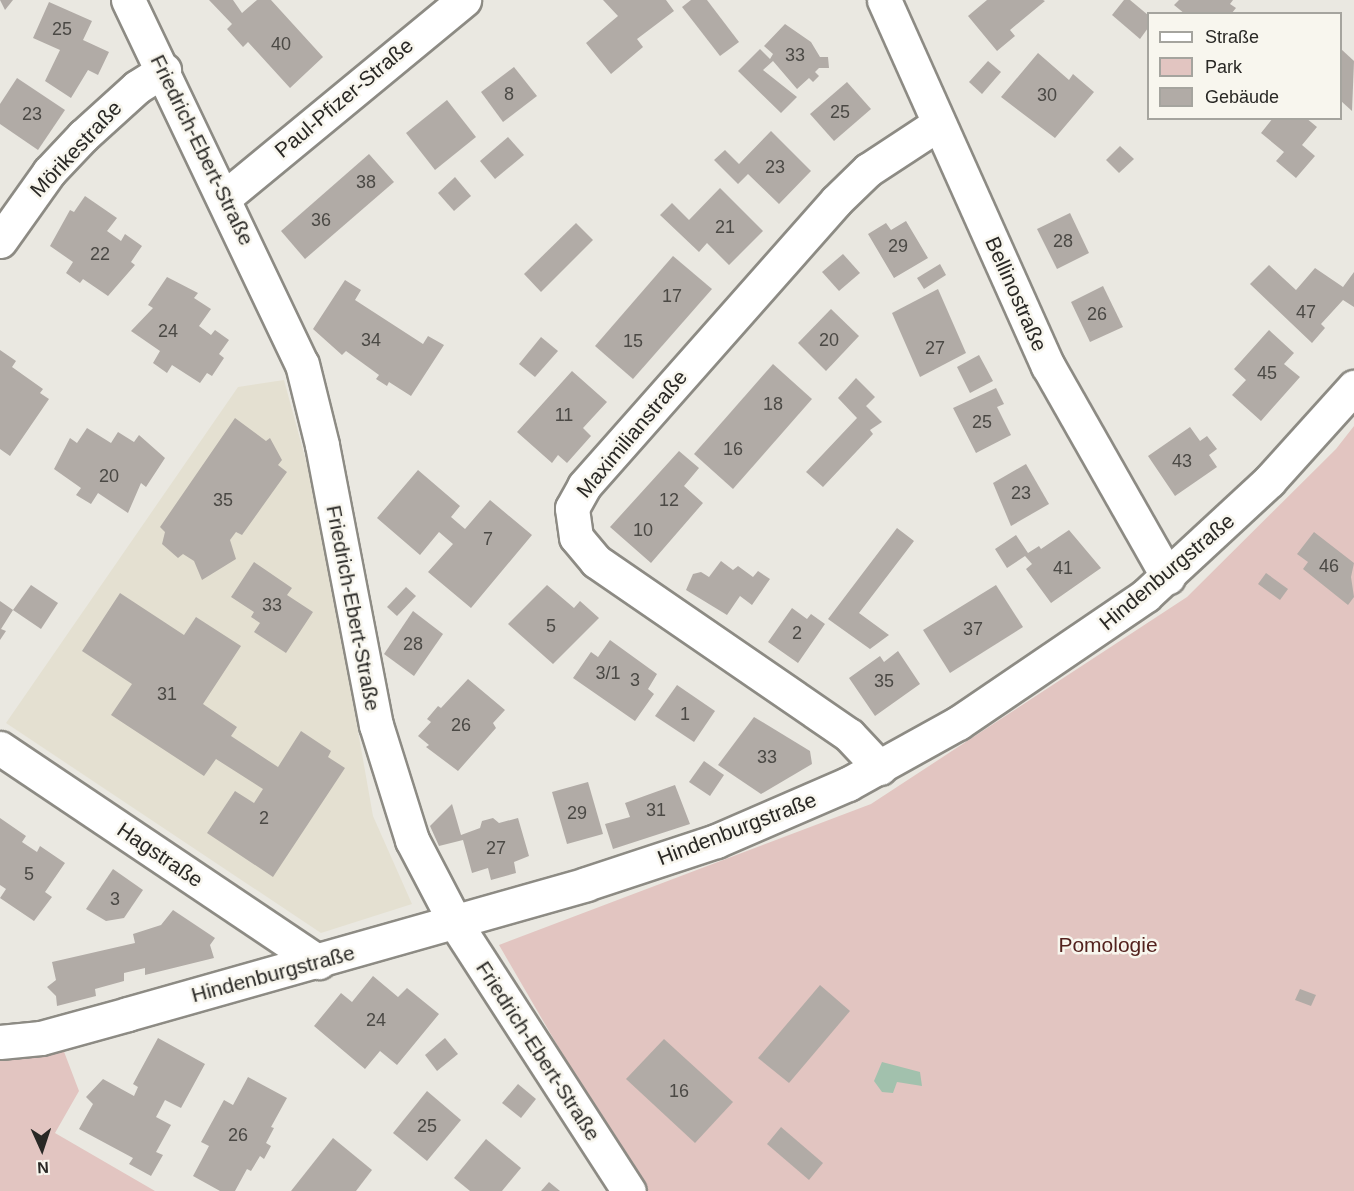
<!DOCTYPE html>
<html>
<head>
<meta charset="utf-8">
<style>
	body { margin:0 }
	#map { position:relative; width:1354px; height:1191px; overflow:hidden; background:#eae8e1; font-family:Helvetica,sans-serif }
	div>[style] { position:absolute }
	.built>* { inset:0; background:#e4e0d1 }
	.green>* { inset:0; background:#e2c5c1 }
	.water>* { inset:0; background:#a2c1ad }
	.building>* { inset:0; background:#b1aba6 }
	.roads { filter:drop-shadow(2px 0 #8d8b84) drop-shadow(-2px 0 #8d8b84) drop-shadow(0 2px #8d8b84) drop-shadow(0 -2px #8d8b84) }
	.minor>* { height:33px; margin:-16.5px; padding:0 16.5px; transform-origin:16.5px; border-radius:16.5px; background:#fff }
	span { translate:-50% -50%; white-space:nowrap; text-align:center; line-height:1.15; -webkit-text-stroke:5px #f8f6ee; paint-order:stroke }
	.number-label { font-size:18px; color:#4b4945 }
	.number-label span { -webkit-text-stroke-width:0 }
	.street-label { font-size:21px; color:#292825 }
	.park-label { font-size:21px; color:#53221e }
	.legend { position:absolute; left:1147px; top:12px; width:195px; height:108px; box-sizing:border-box; background:#f8f6ee; border:2px solid #a5a49e; margin:0; padding:8px 10px; list-style:none; font-size:18px; color:#292825 }
	.legend li { display:flex; align-items:center; gap:12px; height:30px }
	.legend b { width:30px; border:2px solid #a5a49e }
	.north { position:absolute; left:12px; top:1119px; width:60px; height:60px; -webkit-text-stroke:4px #f8f6ee; paint-order:stroke; rotate:177deg; font-size:16px; font-weight:700; line-height:24px; text-align:center; color:#292825 }
	.north::after { content:''; display:block; margin:auto; width:21px; height:27px; background:#292825; clip-path:polygon(50% 0,100% 100%,50% 72%,0 100%) }
</style>
</head>
<body>
<div id="map">
	<div class="built">
		<i style="clip-path:polygon(284px 380px,318px 505px,373px 816px,412px 904px,321px 933px,6px 723px,238px 387px)"></i>
	</div>
	<div class="green">
		<i style="clip-path:polygon(1354px 426px,1354px 1191px,642px 1191px,499px 945px,871px 804px,1187px 597px,1336px 449px)"></i>
		<i style="clip-path:polygon(63px 1049px,79px 1091px,55px 1133px,155px 1191px,0 1191px,0 1053px)"></i>
	</div>
	<div class="water">
		<i style="clip-path:polygon(882px 1062px,920px 1072px,922px 1086px,897px 1082px,893px 1093px,882px 1092px,874px 1081px)"></i>
	</div>
	<div class="building">
		<i style="clip-path:polygon(0 0,13px 0,5px 10px)"></i>
		<i style="clip-path:polygon(209px 0,233px 0,242px 13px,257px 0,271px 0,323px 57px,290px 88px,248px 42px,243px 47px,227px 29px,232px 24px)"></i>
		<i style="clip-path:polygon(603px 0,666px 0,674px 11px,637px 39px,643px 47px,611px 74px,586px 43px,618px 16px)"></i>
		<i style="clip-path:polygon(691px 0,707px 0,739px 42px,720px 56px,682px 7px)"></i>
		<i style="clip-path:polygon(987px 0,1043px 0,1045px 1px,1010px 30px,1015px 36px,997px 51px,968px 16px)"></i>
		<i style="clip-path:polygon(1124px 0,1130px 0,1148px 15px,1148px 28px,1140px 39px,1112px 15px)"></i>
		<i style="clip-path:polygon(1179px 0,1233px 0,1230px 4px,1236px 8px,1231px 14px,1185px 14px,1174px 5px)"></i>
		<i style="clip-path:polygon(49px 2px,92px 21px,83px 40px,109px 52px,98px 75px,88px 70px,71px 98px,45px 81px,60px 50px,33px 38px)"></i>
		<i style="clip-path:polygon(785px 24px,811px 42px,820px 57px,828px 57px,829px 68px,819px 68px,815px 72px,819px 76px,813px 82px,809px 78px,797px 89px,773px 61px,763px 70px,797px 97px,781px 113px,738px 71px,760px 49px,770px 59px,773px 54px,764px 46px)"></i>
		<i style="clip-path:polygon(1341px 49px,1354px 61px,1352px 111px,1341px 101px)"></i>
		<i style="clip-path:polygon(1038px 53px,1069px 80px,1073px 74px,1094px 92px,1055px 138px,1001px 97px)"></i>
		<i style="clip-path:polygon(988px 61px,1001px 72px,982px 94px,969px 82px)"></i>
		<i style="clip-path:polygon(514px 67px,537px 96px,503px 122px,481px 92px)"></i>
		<i style="clip-path:polygon(17px 78px,65px 110px,38px 150px,0 124px,0 104px)"></i>
		<i style="clip-path:polygon(847px 82px,871px 109px,834px 141px,810px 114px)"></i>
		<i style="clip-path:polygon(447px 100px,476px 137px,435px 170px,406px 133px)"></i>
		<i style="clip-path:polygon(1273px 118px,1306px 118px,1317px 127px,1302px 145px,1315px 156px,1296px 178px,1276px 161px,1284px 152px,1261px 133px)"></i>
		<i style="clip-path:polygon(771px 131px,811px 171px,779px 204px,748px 174px,738px 184px,714px 160px,725px 150px,739px 164px)"></i>
		<i style="clip-path:polygon(508px 137px,524px 155px,495px 179px,480px 161px)"></i>
		<i style="clip-path:polygon(1120px 146px,1134px 159px,1119px 173px,1106px 160px)"></i>
		<i style="clip-path:polygon(369px 154px,394px 182px,305px 259px,281px 231px)"></i>
		<i style="clip-path:polygon(455px 177px,471px 196px,454px 211px,438px 193px)"></i>
		<i style="clip-path:polygon(720px 188px,763px 231px,729px 265px,707px 243px,699px 252px,660px 215px,672px 203px,689px 220px)"></i>
		<i style="clip-path:polygon(85px 196px,117px 218px,107px 231px,121px 241px,125px 234px,142px 246px,131px 262px,135px 265px,108px 296px,83px 279px,80px 283px,66px 273px,73px 262px,50px 246px,70px 210px,74px 212px)"></i>
		<i style="clip-path:polygon(1070px 213px,1089px 253px,1057px 269px,1037px 229px)"></i>
		<i style="clip-path:polygon(906px 221px,928px 258px,894px 278px,868px 234px,886px 223px,891px 230px)"></i>
		<i style="clip-path:polygon(576px 223px,593px 240px,541px 292px,524px 274px)"></i>
		<i style="clip-path:polygon(843px 254px,860px 273px,839px 291px,822px 272px)"></i>
		<i style="clip-path:polygon(673px 256px,712px 289px,633px 379px,595px 346px)"></i>
		<i style="clip-path:polygon(940px 264px,946px 275px,924px 289px,917px 278px)"></i>
		<i style="clip-path:polygon(1269px 265px,1296px 290px,1315px 268px,1343px 287px,1354px 272px,1354px 307px,1343px 300px,1321px 324px,1325px 328px,1312px 343px,1250px 284px)"></i>
		<i style="clip-path:polygon(167px 277px,198px 293px,194px 298px,211px 309px,199px 326px,211px 335px,215px 330px,229px 340px,219px 354px,224px 358px,212px 376px,207px 373px,200px 383px,172px 365px,167px 373px,153px 363px,160px 351px,131px 331px,153px 308px,148px 305px)"></i>
		<i style="clip-path:polygon(345px 280px,361px 290px,355px 300px,423px 344px,428px 336px,444px 345px,411px 396px,389px 382px,387px 386px,376px 379px,379px 375px,346px 351px,342px 355px,313px 329px)"></i>
		<i style="clip-path:polygon(1103px 286px,1123px 327px,1090px 342px,1071px 302px)"></i>
		<i style="clip-path:polygon(938px 289px,966px 353px,920px 377px,892px 313px)"></i>
		<i style="clip-path:polygon(831px 309px,859px 336px,826px 371px,798px 343px)"></i>
		<i style="clip-path:polygon(1269px 330px,1294px 353px,1284px 364px,1300px 377px,1261px 421px,1232px 395px,1246px 380px,1234px 369px)"></i>
		<i style="clip-path:polygon(541px 337px,558px 351px,535px 377px,519px 364px)"></i>
		<i style="clip-path:polygon(0 350px,16px 361px,12px 367px,43px 389px,40px 393px,49px 399px,10px 456px,0 449px)"></i>
		<i style="clip-path:polygon(979px 355px,993px 381px,970px 393px,957px 367px)"></i>
		<i style="clip-path:polygon(773px 364px,812px 399px,733px 489px,694px 454px)"></i>
		<i style="clip-path:polygon(572px 371px,607px 402px,583px 428px,591px 436px,567px 463px,558px 455px,552px 463px,517px 432px)"></i>
		<i style="clip-path:polygon(856px 378px,875px 397px,866px 406px,882px 422px,870px 430px,873px 434px,823px 487px,806px 472px,857px 418px,838px 398px)"></i>
		<i style="clip-path:polygon(996px 388px,1004px 404px,997px 407px,1011px 435px,976px 453px,953px 408px)"></i>
		<i style="clip-path:polygon(235px 418px,266px 441px,270px 438px,282px 460px,278px 465px,287px 472px,242px 535px,236px 532px,230px 540px,236px 559px,202px 580px,194px 561px,183px 554px,178px 558px,162px 544px,165px 532px,160px 527px)"></i>
		<i style="clip-path:polygon(1190px 427px,1200px 441px,1207px 436px,1217px 449px,1209px 455px,1217px 467px,1175px 496px,1148px 456px)"></i>
		<i style="clip-path:polygon(87px 428px,111px 443px,118px 432px,134px 442px,139px 435px,165px 458px,146px 487px,141px 483px,128px 513px,98px 493px,91px 504px,76px 495px,81px 488px,54px 469px,70px 438px,77px 443px)"></i>
		<i style="clip-path:polygon(679px 451px,699px 468px,684px 486px,703px 503px,651px 563px,610px 527px)"></i>
		<i style="clip-path:polygon(1026px 464px,1049px 504px,1011px 526px,993px 483px)"></i>
		<i style="clip-path:polygon(418px 470px,460px 506px,451px 517px,465px 529px,490px 500px,532px 535px,471px 608px,428px 572px,453px 544px,439px 532px,420px 555px,377px 518px)"></i>
		<i style="clip-path:polygon(897px 528px,914px 541px,859px 613px,889px 635px,870px 649px,828px 619px)"></i>
		<i style="clip-path:polygon(1069px 530px,1101px 568px,1051px 603px,1026px 569px,1032px 564px,1025px 556px,1007px 568px,995px 549px,1016px 535px,1028px 553px,1039px 546px,1041px 549px)"></i>
		<i style="clip-path:polygon(1314px 532px,1354px 563px,1351px 577px,1354px 597px,1348px 605px,1303px 569px,1308px 562px,1297px 554px)"></i>
		<i style="clip-path:polygon(721px 561px,733px 570px,738px 566px,753px 577px,758px 571px,770px 579px,752px 605px,740px 596px,727px 615px,686px 590px,693px 574px,701px 572px,709px 577px)"></i>
		<i style="clip-path:polygon(254px 562px,292px 588px,287px 595px,313px 612px,286px 653px,254px 632px,260px 623px,251px 617px,254px 612px,231px 597px)"></i>
		<i style="clip-path:polygon(1266px 573px,1288px 589px,1280px 600px,1258px 584px)"></i>
		<i style="clip-path:polygon(31px 585px,58px 603px,41px 629px,13px 610px)"></i>
		<i style="clip-path:polygon(547px 585px,574px 608px,580px 601px,599px 618px,553px 664px,508px 624px)"></i>
		<i style="clip-path:polygon(996px 585px,1023px 627px,950px 673px,923px 630px)"></i>
		<i style="clip-path:polygon(406px 587px,416px 596px,397px 616px,387px 607px)"></i>
		<i style="clip-path:polygon(120px 593px,184px 635px,196px 617px,241px 646px,203px 704px,237px 727px,231px 736px,278px 767px,301px 731px,331px 751px,328px 757px,345px 768px,273px 877px,207px 833px,235px 791px,254px 803px,263px 789px,216px 759px,204px 776px,111px 715px,132px 684px,82px 651px)"></i>
		<i style="clip-path:polygon(0 601px,13px 610px,1px 629px,6px 631px,0 640px)"></i>
		<i style="clip-path:polygon(792px 608px,807px 619px,811px 614px,825px 624px,798px 663px,768px 642px)"></i>
		<i style="clip-path:polygon(413px 611px,443px 634px,414px 676px,384px 654px)"></i>
		<i style="clip-path:polygon(610px 640px,657px 674px,648px 689px,654px 694px,635px 721px,573px 678px,591px 652px,598px 657px)"></i>
		<i style="clip-path:polygon(898px 651px,920px 684px,875px 716px,849px 678px,880px 656px,884px 662px)"></i>
		<i style="clip-path:polygon(468px 679px,505px 710px,493px 723px,496px 728px,458px 771px,426px 747px,429px 745px,418px 736px,431px 722px,427px 719px,438px 706px,441px 708px)"></i>
		<i style="clip-path:polygon(677px 685px,715px 711px,694px 742px,655px 716px)"></i>
		<i style="clip-path:polygon(754px 717px,810px 751px,812px 764px,761px 794px,718px 765px)"></i>
		<i style="clip-path:polygon(704px 761px,724px 775px,710px 796px,689px 782px)"></i>
		<i style="clip-path:polygon(588px 782px,603px 834px,567px 844px,552px 792px)"></i>
		<i style="clip-path:polygon(675px 785px,690px 824px,613px 849px,605px 824px,630px 817px,625px 803px)"></i>
		<i style="clip-path:polygon(452px 804px,461px 835px,480px 828px,482px 821px,493px 818px,499px 823px,518px 818px,529px 856px,514px 862px,516px 873px,491px 880px,488px 868px,472px 873px,463px 840px,439px 846px,430px 826px)"></i>
		<i style="clip-path:polygon(0 818px,26px 836px,22px 842px,37px 852px,40px 846px,65px 863px,45px 892px,52px 897px,34px 921px,0 898px,6px 889px,0 885px)"></i>
		<i style="clip-path:polygon(113px 869px,143px 890px,124px 918px,106px 921px,86px 909px)"></i>
		<i style="clip-path:polygon(173px 910px,215px 938px,210px 945px,214px 958px,145px 975px,145px 968px,124px 973px,124px 981px,95px 989px,96px 996px,57px 1006px,56px 996px,47px 987px,56px 980px,52px 962px,135px 943px,133px 934px,161px 925px)"></i>
		<i style="clip-path:polygon(373px 976px,398px 997px,407px 988px,439px 1014px,397px 1065px,380px 1051px,365px 1069px,314px 1026px,341px 993px,352px 1002px)"></i>
		<i style="clip-path:polygon(820px 985px,850px 1011px,789px 1083px,758px 1058px)"></i>
		<i style="clip-path:polygon(1300px 989px,1316px 995px,1311px 1006px,1295px 1000px)"></i>
		<i style="clip-path:polygon(158px 1038px,205px 1064px,181px 1108px,165px 1100px,156px 1117px,171px 1125px,156px 1152px,163px 1155px,151px 1176px,129px 1164px,133px 1158px,79px 1129px,93px 1104px,86px 1097px,103px 1079px,134px 1096px,138px 1087px,133px 1084px)"></i>
		<i style="clip-path:polygon(445px 1038px,458px 1054px,437px 1071px,425px 1055px)"></i>
		<i style="clip-path:polygon(664px 1039px,733px 1102px,695px 1143px,626px 1079px)"></i>
		<i style="clip-path:polygon(248px 1077px,287px 1098px,271px 1127px,274px 1128px,266px 1143px,271px 1146px,264px 1159px,260px 1156px,251px 1171px,247px 1169px,235px 1191px,220px 1191px,193px 1176px,209px 1146px,201px 1142px,224px 1100px,233px 1105px)"></i>
		<i style="clip-path:polygon(518px 1084px,536px 1099px,521px 1118px,502px 1103px)"></i>
		<i style="clip-path:polygon(427px 1091px,461px 1120px,427px 1161px,393px 1133px)"></i>
		<i style="clip-path:polygon(781px 1127px,823px 1163px,809px 1180px,767px 1144px)"></i>
		<i style="clip-path:polygon(333px 1138px,372px 1170px,356px 1191px,291px 1191px)"></i>
		<i style="clip-path:polygon(486px 1139px,521px 1168px,502px 1191px,470px 1191px,454px 1178px)"></i>
		<i style="clip-path:polygon(549px 1182px,560px 1191px,541px 1191px)"></i>
	</div>
	<div class="roads">
		<div class="minor">
			<i style="left:128px;top:0;width:403px;rotate:64.5deg"></i>
			<i style="left:302px;top:364px;width:83px;rotate:76.1deg"></i>
			<i style="left:322px;top:445px;width:285px;rotate:79.1deg"></i>
			<i style="left:376px;top:725px;width:121px;rotate:72.6deg"></i>
			<i style="left:412px;top:840px;width:95px;rotate:62.4deg"></i>
			<i style="left:456px;top:924px;width:318px;rotate:57.1deg"></i>
			<i style="left:884px;top:0;width:401px;rotate:65.9deg"></i>
			<i style="left:1048px;top:366px;width:243px;rotate:60.4deg"></i>
			<i style="left:225px;top:197px;width:310px;rotate:-39.5deg"></i>
			<i style="left:0;top:241px;width:85px;rotate:-54.6deg"></i>
			<i style="left:49px;top:172px;width:50px;rotate:-46.6deg"></i>
			<i style="left:83px;top:136px;width:73px;rotate:-42.2deg"></i>
			<i style="left:137px;top:87px;width:32px;rotate:-32deg"></i>
			<i style="left:0;top:748px;width:384px;rotate:33.9deg"></i>
			<i style="left:880px;top:768px;width:45px;rotate:-133.2deg"></i>
			<i style="left:849px;top:735px;width:307px;rotate:-145.5deg"></i>
			<i style="left:596px;top:561px;width:31px;rotate:-130deg"></i>
			<i style="left:576px;top:537px;width:29px;rotate:-98deg"></i>
			<i style="left:572px;top:508px;width:25px;rotate:-61deg"></i>
			<i style="left:584px;top:486px;width:380px;rotate:-48.5deg"></i>
			<i style="left:836px;top:201px;width:45px;rotate:-44.1deg"></i>
			<i style="left:868px;top:170px;width:84px;rotate:-33.3deg"></i>
			<i style="left:0;top:1042px;width:41px;rotate:-5.6deg"></i>
			<i style="left:41px;top:1038px;width:90px;rotate:-15.4deg"></i>
			<i style="left:128px;top:1014px;width:476px;rotate:-15.8deg"></i>
			<i style="left:586px;top:884px;width:137px;rotate:-18.3deg"></i>
			<i style="left:716px;top:841px;width:144px;rotate:-23.4deg"></i>
			<i style="left:848px;top:784px;width:126px;rotate:-29deg"></i>
			<i style="left:958px;top:723px;width:227px;rotate:-34.2deg"></i>
			<i style="left:1146px;top:595px;width:168px;rotate:-42.8deg"></i>
			<i style="left:1269px;top:481px;width:127px;rotate:-47.9deg"></i>
		</div>
	</div>
	<div class="number-label">
		<span style="left:62px;top:29px">25</span>
		<span style="left:281px;top:44px">40</span>
		<span style="left:795px;top:55px">33</span>
		<span style="left:509px;top:94px">8</span>
		<span style="left:1047px;top:95px">30</span>
		<span style="left:840px;top:112px">25</span>
		<span style="left:32px;top:114px">23</span>
		<span style="left:775px;top:167px">23</span>
		<span style="left:366px;top:182px">38</span>
		<span style="left:321px;top:220px">36</span>
		<span style="left:725px;top:227px">21</span>
		<span style="left:1063px;top:241px">28</span>
		<span style="left:898px;top:246px">29</span>
		<span style="left:100px;top:254px">22</span>
		<span style="left:672px;top:296px">17</span>
		<span style="left:1306px;top:312px">47</span>
		<span style="left:1097px;top:314px">26</span>
		<span style="left:168px;top:331px">24</span>
		<span style="left:371px;top:340px">34</span>
		<span style="left:829px;top:340px">20</span>
		<span style="left:633px;top:341px">15</span>
		<span style="left:935px;top:348px">27</span>
		<span style="left:1267px;top:373px">45</span>
		<span style="left:773px;top:404px">18</span>
		<span style="left:564px;top:415px">11</span>
		<span style="left:982px;top:422px">25</span>
		<span style="left:733px;top:449px">16</span>
		<span style="left:1182px;top:461px">43</span>
		<span style="left:109px;top:476px">20</span>
		<span style="left:1021px;top:493px">23</span>
		<span style="left:223px;top:500px">35</span>
		<span style="left:669px;top:500px">12</span>
		<span style="left:643px;top:530px">10</span>
		<span style="left:488px;top:539px">7</span>
		<span style="left:1329px;top:566px">46</span>
		<span style="left:1063px;top:568px">41</span>
		<span style="left:272px;top:605px">33</span>
		<span style="left:551px;top:626px">5</span>
		<span style="left:973px;top:629px">37</span>
		<span style="left:797px;top:633px">2</span>
		<span style="left:413px;top:644px">28</span>
		<span style="left:608px;top:673px">3/1</span>
		<span style="left:635px;top:680px">3</span>
		<span style="left:884px;top:681px">35</span>
		<span style="left:167px;top:694px">31</span>
		<span style="left:685px;top:714px">1</span>
		<span style="left:461px;top:725px">26</span>
		<span style="left:767px;top:757px">33</span>
		<span style="left:656px;top:810px">31</span>
		<span style="left:577px;top:813px">29</span>
		<span style="left:264px;top:818px">2</span>
		<span style="left:496px;top:848px">27</span>
		<span style="left:29px;top:874px">5</span>
		<span style="left:115px;top:899px">3</span>
		<span style="left:376px;top:1020px">24</span>
		<span style="left:679px;top:1091px">16</span>
		<span style="left:427px;top:1126px">25</span>
		<span style="left:238px;top:1135px">26</span>
	</div>
	<div class="street-label">
		<span style="left:344px;top:98px;rotate:-40deg">Paul-Pfizer-Straße</span>
		<span style="left:76px;top:149px;rotate:-47deg">Mörikestraße</span>
		<span style="left:202px;top:150px;rotate:64deg">Friedrich-Ebert-Straße</span>
		<span style="left:1016px;top:294px;rotate:66deg">Bellinostraße</span>
		<span style="left:632px;top:434px;rotate:-50deg">Maximilianstraße</span>
		<span style="left:1167px;top:572px;rotate:-40deg">Hindenburgstraße</span>
		<span style="left:353px;top:608px;rotate:79deg">Friedrich-Ebert-Straße</span>
		<span style="left:737px;top:829px;rotate:-21deg">Hindenburgstraße</span>
		<span style="left:160px;top:855px;rotate:34deg">Hagstraße</span>
		<span style="left:273px;top:974px;rotate:-15deg">Hindenburgstraße</span>
		<span style="left:538px;top:1051px;rotate:57deg">Friedrich-Ebert-Straße</span>
	</div>
	<div class="park-label">
		<span style="left:1108px;top:945px">Pomologie</span>
	</div>
	<ul class="legend">
	<li><b style="height:8px;background:#fff"></b>Straße</li>
	<li><b style="height:16px;background:#e2c5c1"></b>Park</li>
	<li><b style="height:16px;background:#b1aba6"></b>Gebäude</li>
	</ul>
	<div class="north">N</div>
</div>
</body>
</html>
